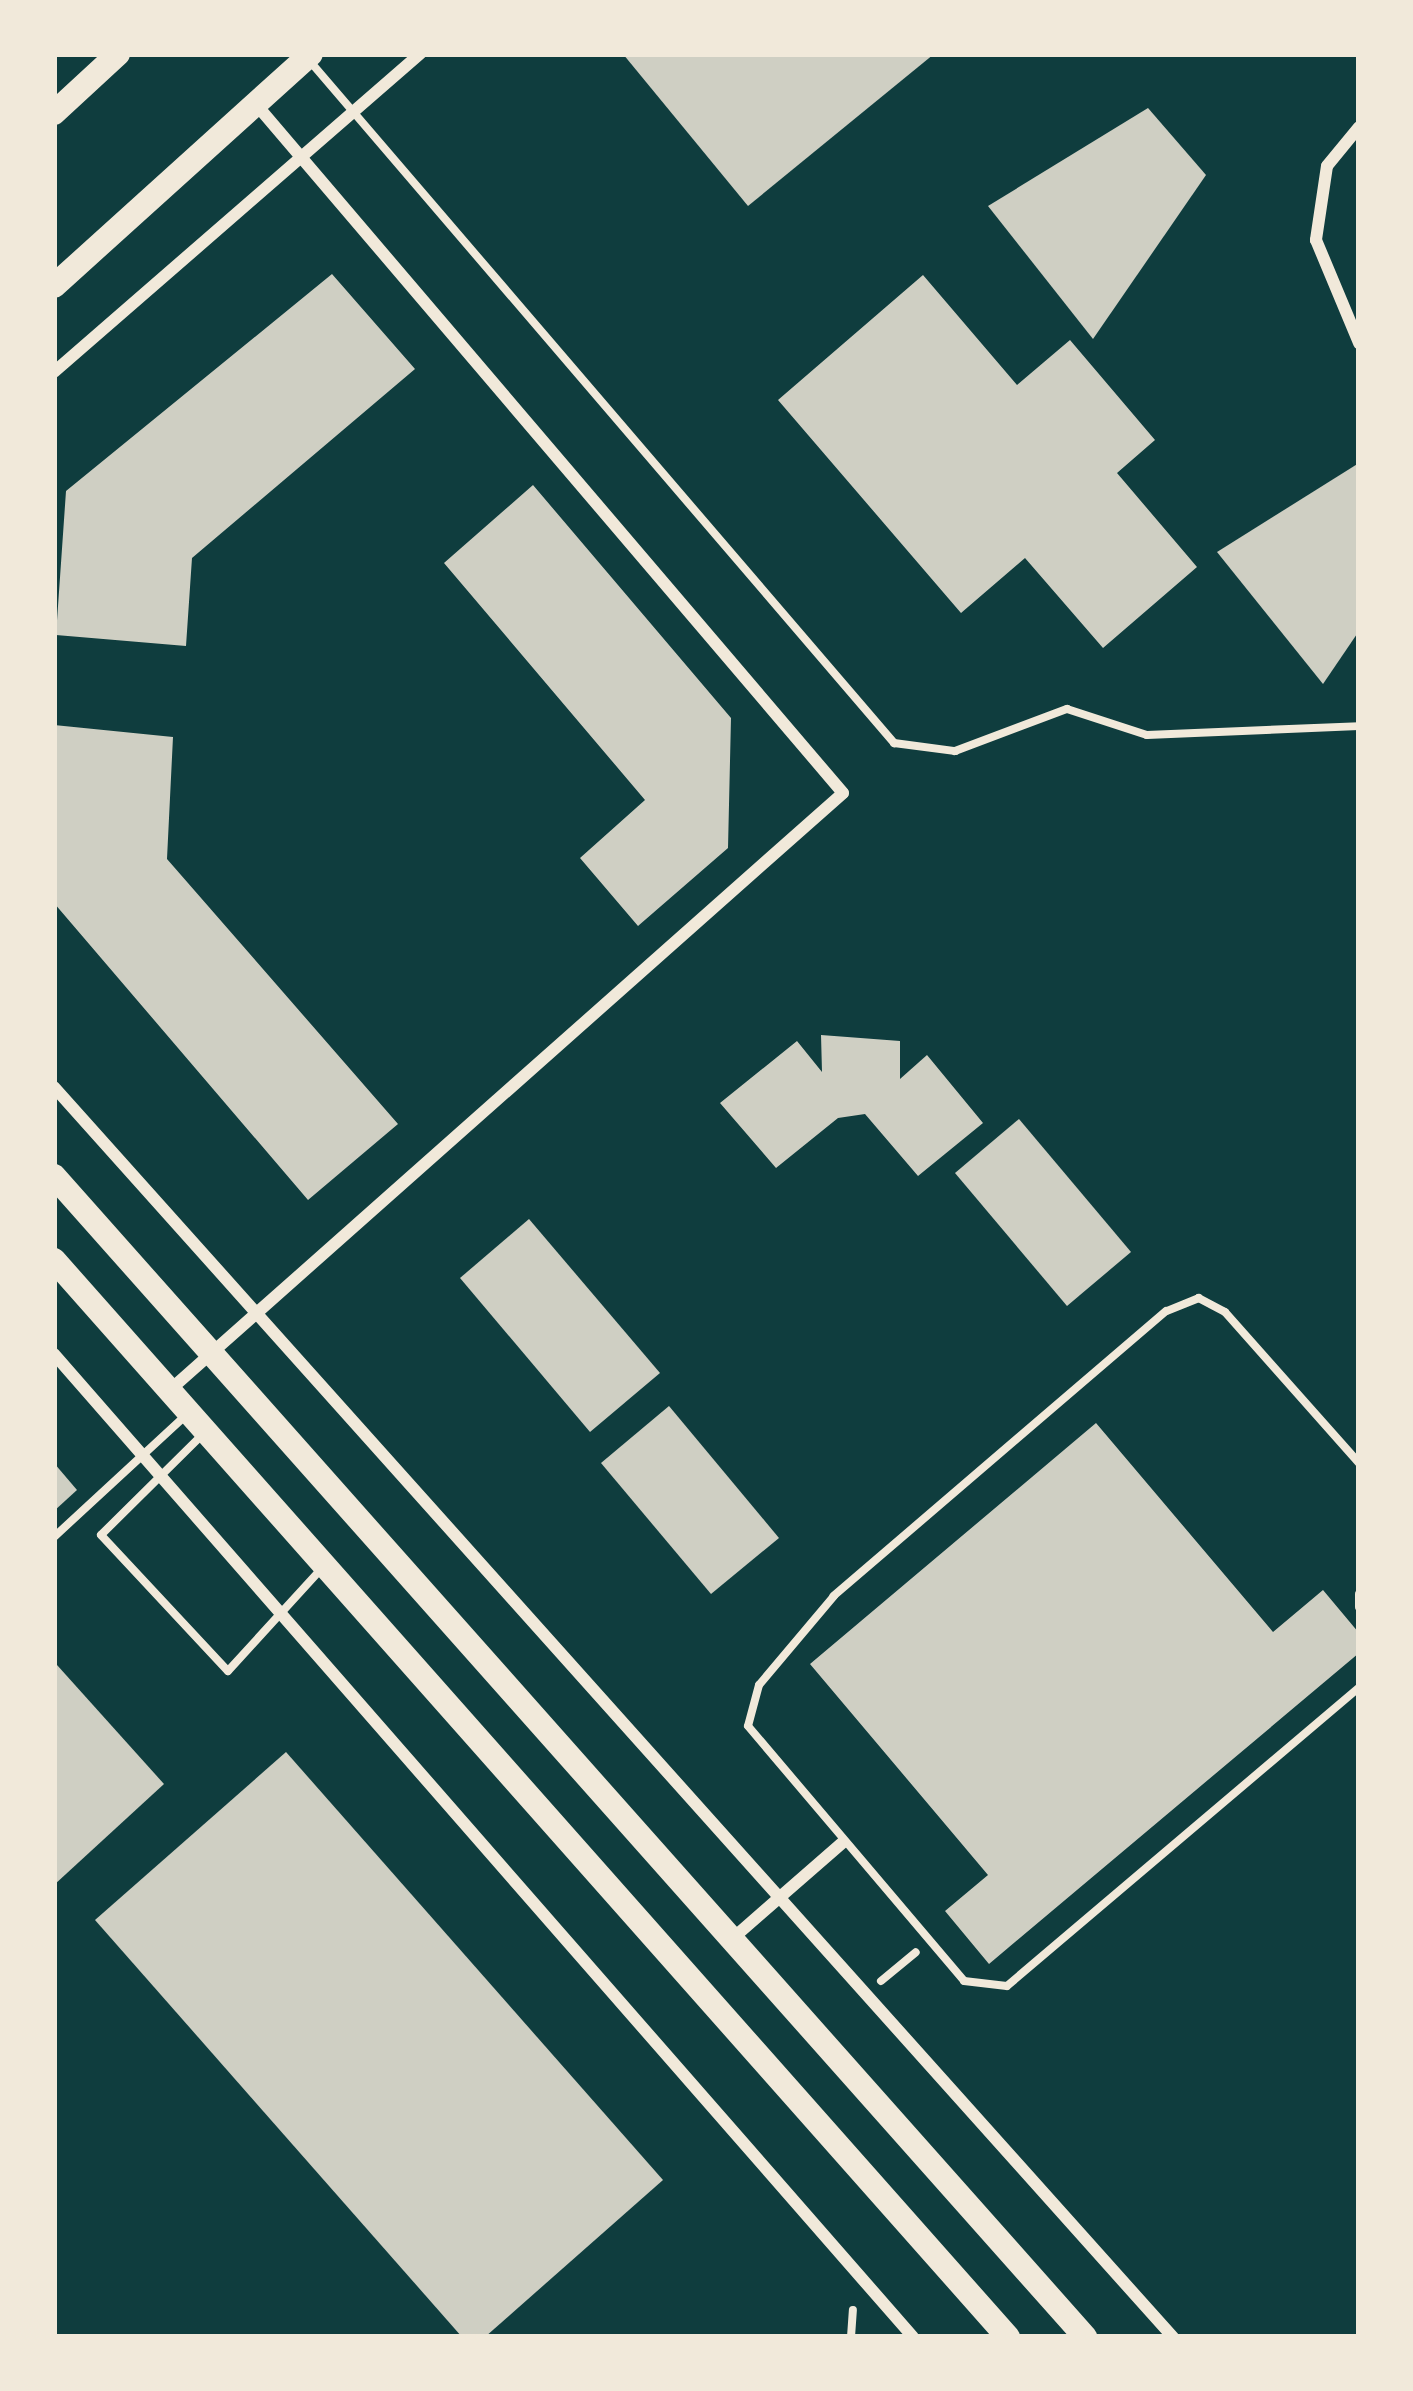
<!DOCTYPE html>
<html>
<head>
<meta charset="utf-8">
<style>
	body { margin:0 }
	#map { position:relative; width:1413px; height:2391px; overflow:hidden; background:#0f3d3e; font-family:Figtree,sans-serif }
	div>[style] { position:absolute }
	.building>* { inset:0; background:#cfcfc3 }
	.path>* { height:8px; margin:-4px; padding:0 4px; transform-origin:4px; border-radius:4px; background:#f1e9da }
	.service>* { height:8px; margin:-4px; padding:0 4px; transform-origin:4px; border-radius:4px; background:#f1e9da }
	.minor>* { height:12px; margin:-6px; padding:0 6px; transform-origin:6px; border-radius:6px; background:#f1e9da }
	.secondary>* { height:24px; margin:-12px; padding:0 12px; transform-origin:12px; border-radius:12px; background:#f1e9da }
	.primary>* { height:24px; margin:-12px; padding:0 12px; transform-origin:12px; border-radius:12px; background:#f1e9da }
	span { translate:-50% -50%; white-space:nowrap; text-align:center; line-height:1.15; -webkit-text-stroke:12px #f1e9da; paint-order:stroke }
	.frame { position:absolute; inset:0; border:57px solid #f1e9da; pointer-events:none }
</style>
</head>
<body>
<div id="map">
	<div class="building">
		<i style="clip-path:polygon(623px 54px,934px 54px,748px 206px)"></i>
		<i style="clip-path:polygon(1148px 108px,1206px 175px,1093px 339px,988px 206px)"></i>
		<i style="clip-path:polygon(332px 274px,415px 369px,192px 558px,186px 646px,56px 635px,66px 491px)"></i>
		<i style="clip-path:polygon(923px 275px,1017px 385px,1070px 340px,1155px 440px,1117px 473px,1197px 567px,1103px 648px,1025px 558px,961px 613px,778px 400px)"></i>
		<i style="clip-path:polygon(1359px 463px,1359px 631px,1323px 684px,1217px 552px)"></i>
		<i style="clip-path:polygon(533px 485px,731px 718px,728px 848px,638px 926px,580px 858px,645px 800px,444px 563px)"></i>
		<i style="clip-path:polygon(54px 725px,173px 737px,167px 859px,398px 1124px,308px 1200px,54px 903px)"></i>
		<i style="clip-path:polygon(821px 1035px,900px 1041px,900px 1079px,927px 1055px,983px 1123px,918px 1176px,865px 1114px,838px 1118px,776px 1168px,720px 1103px,797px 1041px,822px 1072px)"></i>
		<i style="clip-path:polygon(1019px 1119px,1131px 1252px,1067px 1306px,955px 1173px)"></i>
		<i style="clip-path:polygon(529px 1219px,660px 1373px,590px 1432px,460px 1278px)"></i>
		<i style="clip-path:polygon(669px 1406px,779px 1538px,711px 1594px,601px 1463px)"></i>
		<i style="clip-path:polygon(1096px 1423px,1273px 1632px,1323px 1590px,1359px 1633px,1359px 1653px,989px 1964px,945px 1911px,988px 1875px,810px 1664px)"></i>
		<i style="clip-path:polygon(54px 1463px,77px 1490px,54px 1511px)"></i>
		<i style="clip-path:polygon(57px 1665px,164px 1784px,54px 1885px,54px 1667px)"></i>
		<i style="clip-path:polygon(286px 1752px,663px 2180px,485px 2337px,462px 2337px,95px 1920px)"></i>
	</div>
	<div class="path">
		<i style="left:881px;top:1981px;width:45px;rotate:-39.6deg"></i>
		<i style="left:851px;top:2337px;width:27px;rotate:-86deg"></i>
	</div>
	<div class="service">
		<i style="left:308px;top:59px;width:901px;rotate:49.41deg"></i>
		<i style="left:894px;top:743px;width:62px;rotate:7.5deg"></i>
		<i style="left:955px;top:751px;width:120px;rotate:-20.6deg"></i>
		<i style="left:1067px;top:709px;width:84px;rotate:18deg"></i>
		<i style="left:1147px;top:735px;width:212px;rotate:-2.4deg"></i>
		<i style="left:202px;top:1435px;width:142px;rotate:135.3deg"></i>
		<i style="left:101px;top:1535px;width:186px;rotate:47deg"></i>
		<i style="left:228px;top:1671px;width:138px;rotate:-47.6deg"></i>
		<i style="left:1359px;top:1463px;width:202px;rotate:-131.6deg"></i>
		<i style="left:1225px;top:1312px;width:30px;rotate:-152deg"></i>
		<i style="left:1199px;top:1298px;width:35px;rotate:158deg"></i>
		<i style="left:1166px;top:1311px;width:438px;rotate:139.4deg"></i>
		<i style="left:834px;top:1596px;width:116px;rotate:130.1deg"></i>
		<i style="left:759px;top:1685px;width:42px;rotate:105deg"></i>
		<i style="left:748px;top:1726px;width:334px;rotate:49.7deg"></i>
		<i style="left:964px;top:1981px;width:43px;rotate:6.6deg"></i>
		<i style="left:1007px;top:1986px;width:462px;rotate:-40.3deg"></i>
		<i style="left:54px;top:1537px;width:178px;rotate:-42.7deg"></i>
		<i style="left:1359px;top:1594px;width:13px;rotate:90deg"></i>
	</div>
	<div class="minor">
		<i style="left:1359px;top:127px;width:50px;rotate:129.4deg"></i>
		<i style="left:1327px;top:166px;width:75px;rotate:98.5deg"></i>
		<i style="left:1316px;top:240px;width:112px;rotate:67.3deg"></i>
		<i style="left:54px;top:372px;width:485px;rotate:-41deg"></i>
		<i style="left:54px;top:1087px;width:1678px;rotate:48.17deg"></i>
		<i style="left:54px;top:1354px;width:1305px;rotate:48.85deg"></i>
		<i style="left:171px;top:1389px;width:898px;rotate:-41.57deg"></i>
		<i style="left:843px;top:793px;width:907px;rotate:-130.44deg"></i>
		<i style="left:732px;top:1939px;width:147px;rotate:-41.1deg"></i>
	</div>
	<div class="secondary">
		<i style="left:54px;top:1176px;width:1553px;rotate:48.39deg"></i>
		<i style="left:54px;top:1260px;width:1439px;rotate:48.47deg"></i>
	</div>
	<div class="primary">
		<i style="left:54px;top:113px;width:87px;rotate:-42.7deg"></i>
		<i style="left:54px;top:286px;width:346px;rotate:-42.1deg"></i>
	</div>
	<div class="frame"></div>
</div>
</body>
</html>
